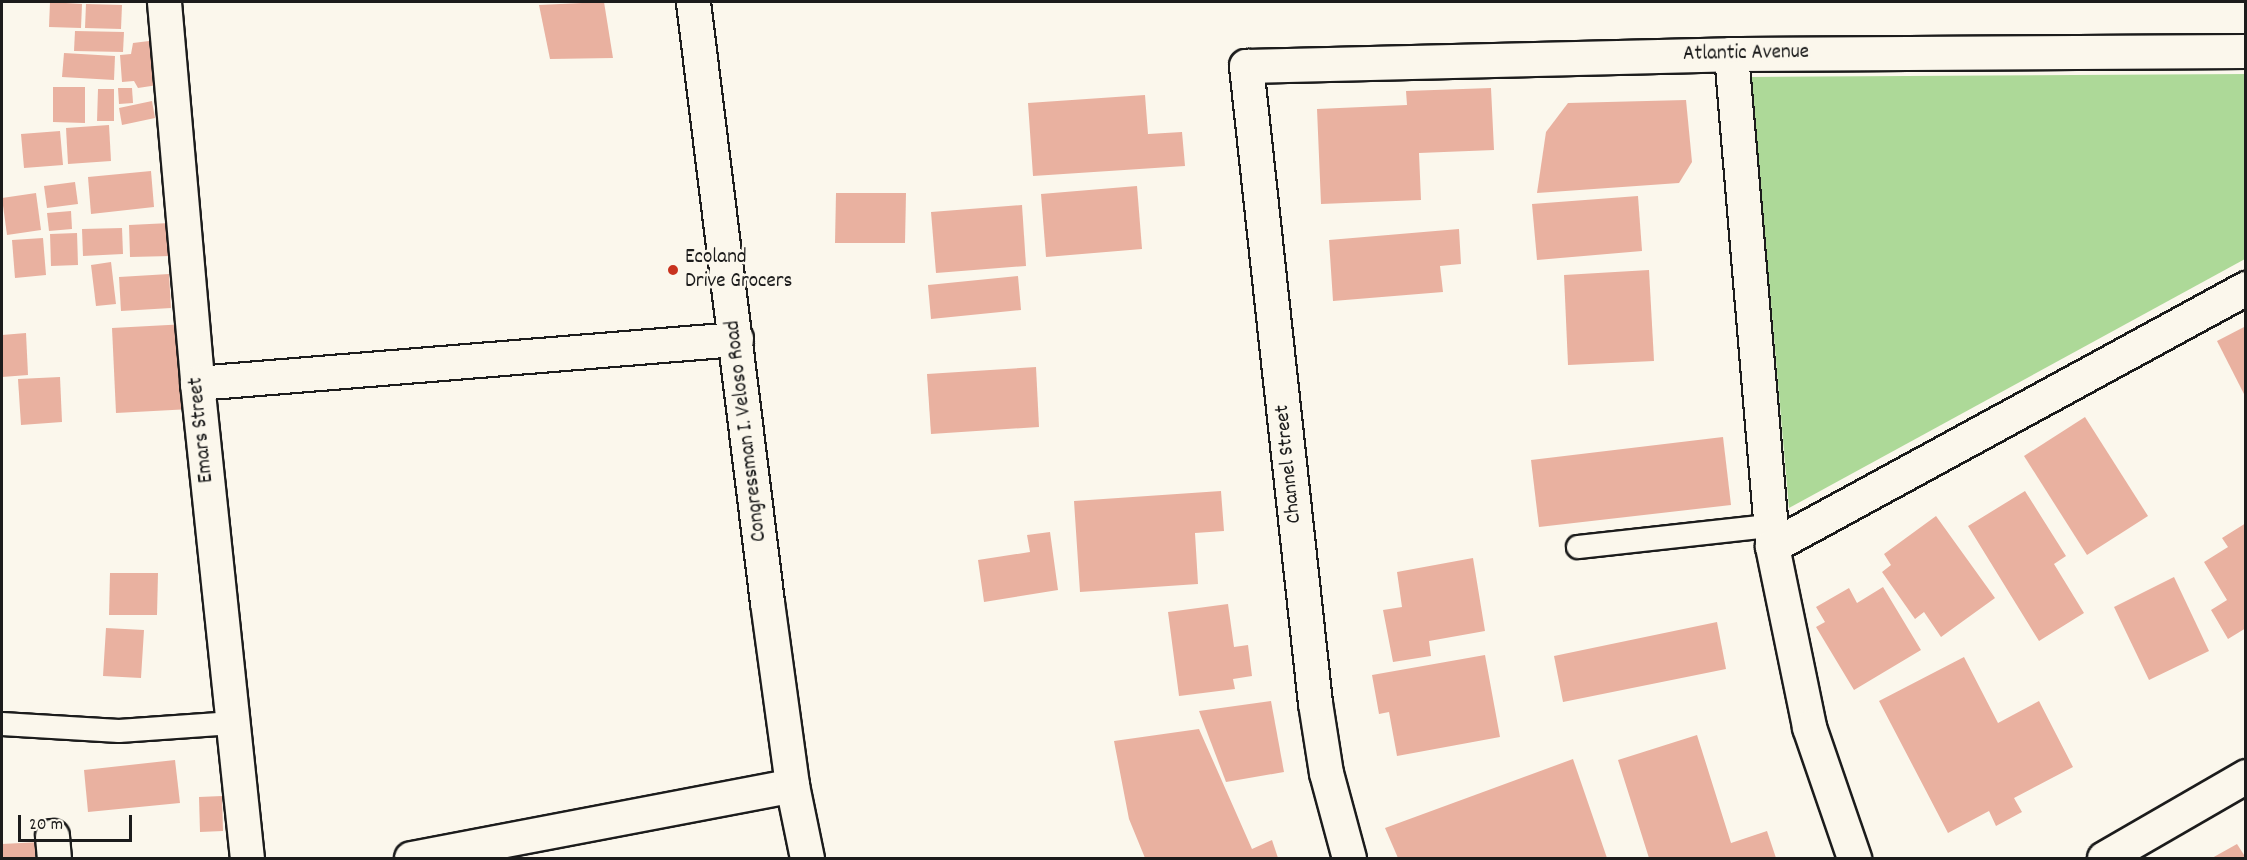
<!DOCTYPE html>
<html>
<head>
<meta charset="utf-8">
<style>
	body { margin:0 }
	#map { position:relative; width:2247px; height:860px; overflow:hidden; background:#fbf7ec; font-family:Dekko,sans-serif }
	div>[style] { position:absolute }
	.green>* { inset:0; background:#add998 }
	.building>* { inset:0; background:#e9b1a0 }
	.roads { filter:drop-shadow(2px 0 #1c1c1c) drop-shadow(-2px 0 #1c1c1c) drop-shadow(0 2px #1c1c1c) drop-shadow(0 -2px #1c1c1c) }
	.service>* { height:22px; margin:-11px; padding:0 11px; transform-origin:11px; border-radius:11px; background:#fbf7ec }
	.minor>* { height:33px; margin:-16.5px; padding:0 16.5px; transform-origin:16.5px; border-radius:16.5px; background:#fbf7ec }
	.secondary>* { height:33px; margin:-16.5px; padding:0 16.5px; transform-origin:16.5px; border-radius:16.5px; background:#fbf7ec }
	.dots>* { width:16px; height:16px; translate:-50% -50%; box-sizing:border-box; border:3px solid #fbf7ec; border-radius:50% }
	span { translate:-50% -50%; white-space:nowrap; text-align:center; line-height:1.15; -webkit-text-stroke:5px #fbf7ec; paint-order:stroke }
	.street-label { font-size:21px; color:#1c1c1c }
	.poi-label { font-size:21px; color:#1c1c1c }
	.left { translate:0 -50%; text-align:left }
	.frame { position:absolute; inset:0; border:3px solid #1c1c1c; pointer-events:none }
	.scale { position:absolute; left:18px; top:815px; width:114px; height:27px; box-sizing:border-box; border:3px solid #1c1c1c; border-top:0; padding-left:8px; font-size:18px; line-height:21px; white-space:nowrap; color:#1c1c1c; -webkit-text-stroke:4px #fbf7ec; paint-order:stroke }
</style>
</head>
<body>
<div id="map">
	<div class="green">
		<i style="clip-path:polygon(2245px 74px,2245px 259px,1789px 508px,1751px 77px)"></i>
	</div>
	<div class="building">
		<i style="clip-path:polygon(50px 2px,82px 4px,81px 28px,49px 27px)"></i>
		<i style="clip-path:polygon(604px 2px,613px 58px,550px 59px,539px 5px)"></i>
		<i style="clip-path:polygon(86px 4px,122px 5px,121px 29px,85px 28px)"></i>
		<i style="clip-path:polygon(75px 31px,124px 32px,123px 52px,74px 51px)"></i>
		<i style="clip-path:polygon(165px 39px,171px 83px,138px 88px,134px 81px,122px 82px,120px 55px,131px 54px,133px 43px)"></i>
		<i style="clip-path:polygon(64px 53px,115px 56px,114px 80px,62px 77px)"></i>
		<i style="clip-path:polygon(53px 87px,85px 87px,85px 123px,53px 122px)"></i>
		<i style="clip-path:polygon(118px 88px,132px 88px,133px 103px,119px 104px)"></i>
		<i style="clip-path:polygon(1491px 88px,1494px 150px,1419px 153px,1421px 200px,1321px 204px,1317px 109px,1407px 105px,1406px 91px)"></i>
		<i style="clip-path:polygon(98px 89px,114px 89px,114px 121px,97px 121px)"></i>
		<i style="clip-path:polygon(1145px 95px,1148px 134px,1182px 132px,1185px 166px,1033px 176px,1028px 103px)"></i>
		<i style="clip-path:polygon(1686px 100px,1692px 162px,1679px 183px,1537px 193px,1546px 132px,1568px 103px)"></i>
		<i style="clip-path:polygon(152px 101px,155px 118px,122px 125px,119px 108px)"></i>
		<i style="clip-path:polygon(109px 125px,111px 161px,68px 164px,66px 128px)"></i>
		<i style="clip-path:polygon(60px 131px,63px 165px,24px 168px,21px 134px)"></i>
		<i style="clip-path:polygon(151px 171px,154px 207px,91px 214px,88px 177px)"></i>
		<i style="clip-path:polygon(75px 182px,78px 204px,47px 208px,44px 186px)"></i>
		<i style="clip-path:polygon(1137px 186px,1142px 249px,1046px 257px,1041px 194px)"></i>
		<i style="clip-path:polygon(36px 193px,41px 230px,7px 235px,2px 198px)"></i>
		<i style="clip-path:polygon(836px 193px,906px 193px,905px 243px,835px 243px)"></i>
		<i style="clip-path:polygon(1638px 196px,1642px 251px,1537px 260px,1532px 204px)"></i>
		<i style="clip-path:polygon(1022px 205px,1026px 266px,936px 273px,931px 212px)"></i>
		<i style="clip-path:polygon(71px 211px,72px 229px,49px 231px,47px 213px)"></i>
		<i style="clip-path:polygon(170px 223px,171px 256px,130px 257px,129px 225px)"></i>
		<i style="clip-path:polygon(122px 228px,123px 254px,83px 256px,82px 229px)"></i>
		<i style="clip-path:polygon(1459px 229px,1461px 264px,1440px 266px,1443px 292px,1333px 301px,1329px 240px)"></i>
		<i style="clip-path:polygon(77px 233px,78px 265px,51px 266px,50px 234px)"></i>
		<i style="clip-path:polygon(43px 238px,46px 275px,15px 278px,12px 240px)"></i>
		<i style="clip-path:polygon(111px 262px,116px 304px,96px 306px,91px 265px)"></i>
		<i style="clip-path:polygon(1649px 270px,1654px 361px,1568px 365px,1564px 275px)"></i>
		<i style="clip-path:polygon(169px 274px,171px 308px,121px 311px,119px 277px)"></i>
		<i style="clip-path:polygon(1018px 276px,1021px 310px,931px 319px,928px 285px)"></i>
		<i style="clip-path:polygon(187px 324px,191px 409px,116px 413px,112px 328px)"></i>
		<i style="clip-path:polygon(2246px 326px,2246px 393px,2244px 394px,2217px 341px)"></i>
		<i style="clip-path:polygon(26px 333px,28px 375px,2px 377px,2px 335px)"></i>
		<i style="clip-path:polygon(1036px 367px,1039px 427px,931px 434px,927px 374px)"></i>
		<i style="clip-path:polygon(60px 377px,62px 422px,21px 425px,18px 379px)"></i>
		<i style="clip-path:polygon(2085px 417px,2148px 516px,2087px 555px,2024px 456px)"></i>
		<i style="clip-path:polygon(1723px 437px,1731px 505px,1539px 527px,1531px 460px)"></i>
		<i style="clip-path:polygon(1221px 491px,1224px 531px,1195px 533px,1198px 584px,1080px 592px,1074px 501px)"></i>
		<i style="clip-path:polygon(2025px 491px,2066px 556px,2054px 564px,2084px 613px,2039px 641px,1968px 526px)"></i>
		<i style="clip-path:polygon(1936px 516px,1995px 598px,1941px 637px,1924px 612px,1915px 619px,1882px 572px,1891px 565px,1884px 554px)"></i>
		<i style="clip-path:polygon(2246px 523px,2246px 628px,2228px 639px,2211px 610px,2227px 600px,2204px 562px,2228px 547px,2222px 538px)"></i>
		<i style="clip-path:polygon(1050px 532px,1058px 590px,984px 602px,978px 560px,1030px 552px,1027px 535px)"></i>
		<i style="clip-path:polygon(1473px 558px,1485px 631px,1429px 641px,1431px 656px,1393px 662px,1383px 610px,1402px 607px,1397px 572px)"></i>
		<i style="clip-path:polygon(110px 573px,158px 573px,157px 615px,109px 615px)"></i>
		<i style="clip-path:polygon(2174px 577px,2209px 651px,2149px 680px,2114px 607px)"></i>
		<i style="clip-path:polygon(1883px 587px,1921px 650px,1854px 690px,1816px 627px,1825px 622px,1816px 607px,1849px 588px,1857px 603px)"></i>
		<i style="clip-path:polygon(1228px 604px,1234px 647px,1248px 645px,1252px 676px,1233px 679px,1235px 689px,1179px 696px,1168px 612px)"></i>
		<i style="clip-path:polygon(1717px 622px,1726px 669px,1563px 702px,1554px 656px)"></i>
		<i style="clip-path:polygon(106px 628px,144px 630px,141px 678px,103px 676px)"></i>
		<i style="clip-path:polygon(1485px 655px,1500px 737px,1397px 756px,1389px 712px,1379px 714px,1372px 675px)"></i>
		<i style="clip-path:polygon(1964px 657px,1998px 723px,2039px 701px,2073px 767px,2014px 798px,2022px 812px,1996px 826px,1989px 811px,1948px 833px,1879px 701px)"></i>
		<i style="clip-path:polygon(1271px 701px,1284px 772px,1226px 782px,1199px 711px)"></i>
		<i style="clip-path:polygon(1199px 729px,1252px 849px,1272px 840px,1278px 858px,1145px 858px,1129px 819px,1114px 741px)"></i>
		<i style="clip-path:polygon(1697px 735px,1731px 843px,1767px 831px,1776px 858px,1649px 858px,1618px 760px)"></i>
		<i style="clip-path:polygon(1573px 759px,1607px 858px,1398px 858px,1385px 828px)"></i>
		<i style="clip-path:polygon(175px 760px,180px 803px,88px 812px,84px 770px)"></i>
		<i style="clip-path:polygon(222px 796px,223px 831px,200px 832px,199px 797px)"></i>
		<i style="clip-path:polygon(40px 842px,41px 858px,2px 858px,2px 844px)"></i>
		<i style="clip-path:polygon(2237px 844px,2246px 858px,2212px 858px)"></i>
	</div>
	<div class="roads">
		<div class="service">
			<i style="left:1578px;top:547px;width:192px;rotate:-6.3deg"></i>
			<i style="left:2px;top:724px;width:117px;rotate:3.4deg"></i>
			<i style="left:119px;top:731px;width:114px;rotate:-4deg"></i>
		</div>
		<div class="minor">
			<i style="left:164px;top:2px;width:382px;rotate:85deg"></i>
			<i style="left:197px;top:383px;width:478px;rotate:84deg"></i>
			<i style="left:1731px;top:54px;width:494px;rotate:85.2deg"></i>
			<i style="left:1772px;top:546px;width:185px;rotate:78.4deg"></i>
			<i style="left:1809px;top:727px;width:139px;rotate:71deg"></i>
			<i style="left:197px;top:383px;width:541px;rotate:-4.67deg"></i>
			<i style="left:1772px;top:546px;width:540px;rotate:-28.56deg"></i>
			<i style="left:52px;top:836px;width:22px;rotate:85deg"></i>
			<i style="left:411px;top:858px;width:388px;rotate:-10.8deg"></i>
			<i style="left:1349px;top:858px;width:88px;rotate:-105.1deg"></i>
			<i style="left:1326px;top:773px;width:71px;rotate:-98.9deg"></i>
			<i style="left:1315px;top:703px;width:641px;rotate:-96.18deg"></i>
			<i style="left:1246px;top:66px;width:485px;rotate:-1.4deg"></i>
			<i style="left:1731px;top:54px;width:515px;rotate:-0.33deg"></i>
			<i style="left:2104px;top:858px;width:164px;rotate:-30deg"></i>
		</div>
		<div class="secondary">
			<i style="left:693px;top:2px;width:605px;rotate:82.97deg"></i>
			<i style="left:767px;top:602px;width:185px;rotate:82.2deg"></i>
			<i style="left:792px;top:785px;width:75px;rotate:78.4deg"></i>
		</div>
	</div>
	<div class="dots">
		<i style="left:673px;top:270px;background:#c8321e"></i>
	</div>
	<div class="street-label">
		<span style="left:1746px;top:54px;rotate:-1deg">Atlantic Avenue</span>
		<span style="left:202px;top:430px;rotate:-96deg">Emars Street</span>
		<span style="left:747px;top:431px;rotate:-97deg">Congressman I. Veloso Road</span>
		<span style="left:1289px;top:464px;rotate:-96deg">Channel Street</span>
	</div>
	<div class="poi-label">
		<span class="left" style="left:685px;top:270px">Ecoland<br>Drive Grocers</span>
	</div>
	<div class="frame"></div>
	<div class="scale">20 m</div>
</div>
</body>
</html>
